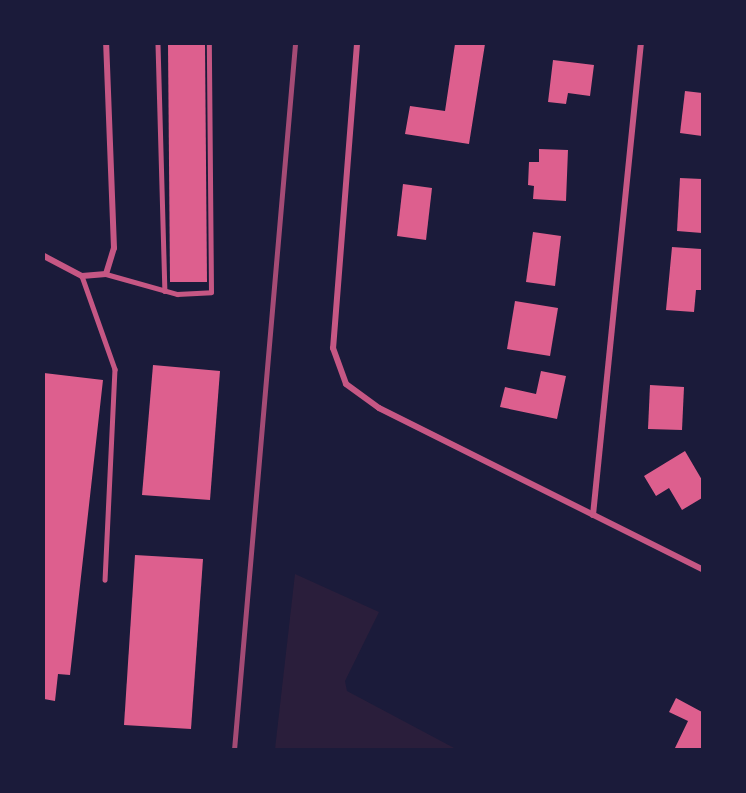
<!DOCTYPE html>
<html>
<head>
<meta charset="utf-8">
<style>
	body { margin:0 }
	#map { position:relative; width:746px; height:793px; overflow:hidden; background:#1b1b3a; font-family:Mulish,sans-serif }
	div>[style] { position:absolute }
	.green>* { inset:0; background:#2a1e3b }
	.building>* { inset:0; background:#dd5f8e }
	.service>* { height:4.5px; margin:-2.25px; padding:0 2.25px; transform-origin:2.25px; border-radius:2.25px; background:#c65784 }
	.minor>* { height:6px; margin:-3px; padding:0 3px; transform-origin:3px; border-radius:3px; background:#c65784 }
	.rail>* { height:4.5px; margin:-2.25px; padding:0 2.25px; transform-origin:2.25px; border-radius:2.25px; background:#a44b75 }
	span { translate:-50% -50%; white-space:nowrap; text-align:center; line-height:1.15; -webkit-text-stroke:5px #1b1b3a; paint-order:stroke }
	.frame { position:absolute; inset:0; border:45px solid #1b1b3a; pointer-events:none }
</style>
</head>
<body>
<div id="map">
	<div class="green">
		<i style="clip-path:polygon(295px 574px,379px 612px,345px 681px,347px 691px,456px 749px,275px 749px)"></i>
	</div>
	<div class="building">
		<i style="clip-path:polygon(168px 44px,205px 44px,207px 282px,170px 282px)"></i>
		<i style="clip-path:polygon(455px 44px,485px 44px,469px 144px,405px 134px,410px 106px,445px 111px)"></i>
		<i style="clip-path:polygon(553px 60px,594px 65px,590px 96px,568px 93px,566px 104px,548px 102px)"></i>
		<i style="clip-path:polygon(685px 91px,702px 93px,702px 136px,680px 133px)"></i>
		<i style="clip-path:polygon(539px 149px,568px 150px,566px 201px,533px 199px,534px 186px,528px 185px,529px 162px,539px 162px)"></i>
		<i style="clip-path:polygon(680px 178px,702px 179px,702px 233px,677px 231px)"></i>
		<i style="clip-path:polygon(403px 184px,432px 188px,426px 240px,397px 236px)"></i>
		<i style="clip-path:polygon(533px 232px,561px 236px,555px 286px,526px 282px)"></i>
		<i style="clip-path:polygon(672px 247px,701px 249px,702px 290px,696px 290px,694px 312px,666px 310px)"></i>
		<i style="clip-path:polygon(515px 301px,558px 308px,550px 356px,507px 349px)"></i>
		<i style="clip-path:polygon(153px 365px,220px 371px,210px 500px,142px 495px)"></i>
		<i style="clip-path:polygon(541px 371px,566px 376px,557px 419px,500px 407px,505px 387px,536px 394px)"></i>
		<i style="clip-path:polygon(44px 373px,103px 380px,70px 675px,58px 674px,55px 701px,44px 699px)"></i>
		<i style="clip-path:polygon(650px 385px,684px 387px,682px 430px,648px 429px)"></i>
		<i style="clip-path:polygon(685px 451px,702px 480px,702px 498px,682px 510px,669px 488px,656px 496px,644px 476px)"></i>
		<i style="clip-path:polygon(135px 555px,203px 559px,191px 729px,124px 725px)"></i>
		<i style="clip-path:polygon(676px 698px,702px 712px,702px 750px,674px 750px,688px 721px,669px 712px)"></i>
	</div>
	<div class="service">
		<i style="left:158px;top:44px;width:247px;rotate:88.4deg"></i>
		<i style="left:106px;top:274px;width:74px;rotate:15.7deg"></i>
		<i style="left:177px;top:294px;width:34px;rotate:-3deg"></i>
		<i style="left:211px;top:292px;width:248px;rotate:-90.5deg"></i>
		<i style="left:82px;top:276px;width:99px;rotate:70.5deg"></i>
		<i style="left:115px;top:369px;width:211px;rotate:92.7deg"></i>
	</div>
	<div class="minor">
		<i style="left:357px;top:44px;width:305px;rotate:94.5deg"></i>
		<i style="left:333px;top:348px;width:38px;rotate:70deg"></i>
		<i style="left:346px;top:384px;width:41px;rotate:36deg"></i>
		<i style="left:379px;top:408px;width:361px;rotate:26.5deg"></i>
		<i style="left:44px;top:256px;width:43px;rotate:27.8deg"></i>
		<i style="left:82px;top:276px;width:24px;rotate:-5deg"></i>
		<i style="left:106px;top:274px;width:27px;rotate:-73deg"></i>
		<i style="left:114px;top:248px;width:204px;rotate:-92.2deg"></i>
		<i style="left:593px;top:515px;width:473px;rotate:-84.2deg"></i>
	</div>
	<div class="rail">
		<i style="left:234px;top:750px;width:709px;rotate:-85.06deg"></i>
	</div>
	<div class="frame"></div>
</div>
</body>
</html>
